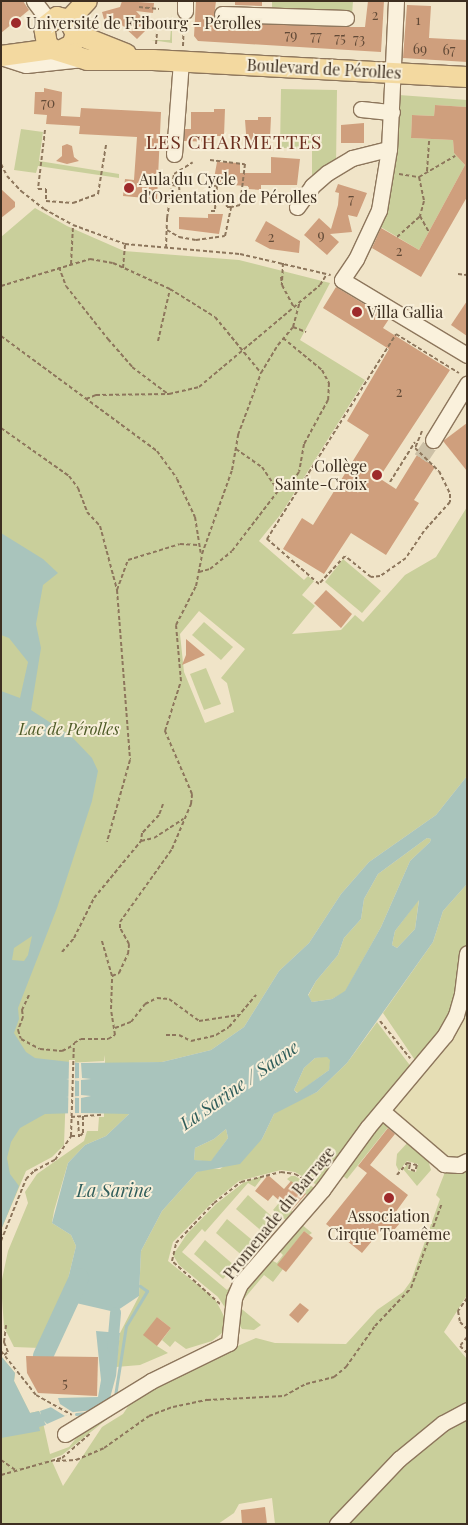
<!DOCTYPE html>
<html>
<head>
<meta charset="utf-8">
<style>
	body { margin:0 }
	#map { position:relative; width:468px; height:1525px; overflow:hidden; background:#f0e4c8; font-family:"Playfair Display",serif }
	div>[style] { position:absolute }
	.farmland>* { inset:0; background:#e6deb5 }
	.green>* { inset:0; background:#c9cf9b }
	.water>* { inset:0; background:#a9c4bc }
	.pier>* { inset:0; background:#f0e4c8 }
	.stream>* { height:3px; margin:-1.5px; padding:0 1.5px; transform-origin:1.5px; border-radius:1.5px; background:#a9c4bc }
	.canal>* { height:11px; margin:-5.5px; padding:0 5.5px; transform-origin:5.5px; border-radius:5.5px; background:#a9c4bc }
	.river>* { height:20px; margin:-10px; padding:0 10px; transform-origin:10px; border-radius:10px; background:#a9c4bc }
	.building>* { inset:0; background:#cf9f7d }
	.minor-tunnel>* { height:15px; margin-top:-7.5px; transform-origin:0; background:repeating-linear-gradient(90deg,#ccc0a6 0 15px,transparent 0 23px) }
	.path>* { height:2px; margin-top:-1px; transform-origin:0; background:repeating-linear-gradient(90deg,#8d765c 0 4px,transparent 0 6.5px) }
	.roads { filter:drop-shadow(1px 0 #8d765c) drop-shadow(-1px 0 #8d765c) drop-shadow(0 1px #8d765c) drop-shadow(0 -1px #8d765c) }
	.minor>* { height:15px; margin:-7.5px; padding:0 7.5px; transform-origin:7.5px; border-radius:7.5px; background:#faf1dc }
	.major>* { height:20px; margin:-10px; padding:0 10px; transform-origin:10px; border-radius:10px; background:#f3d9a0 }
	.dots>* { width:14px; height:14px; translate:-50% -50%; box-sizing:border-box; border:2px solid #f7eed8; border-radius:50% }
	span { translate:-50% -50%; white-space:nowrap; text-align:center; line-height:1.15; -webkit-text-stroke:4px #f7eed8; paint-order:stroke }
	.number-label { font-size:14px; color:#624a37 }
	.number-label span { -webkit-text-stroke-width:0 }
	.poi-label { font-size:16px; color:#3d2e20 }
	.left { translate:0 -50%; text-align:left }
	.right { translate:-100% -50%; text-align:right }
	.street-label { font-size:16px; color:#3d2e20 }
	.park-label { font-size:16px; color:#4d5a26; font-style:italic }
	.water-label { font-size:18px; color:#2f5d5a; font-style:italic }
	.quarter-label { font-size:19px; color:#6b2e1e; letter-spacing:1px }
	.frame { position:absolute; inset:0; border:2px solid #3d2e20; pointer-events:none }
</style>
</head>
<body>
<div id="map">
	<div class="farmland">
		<i style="clip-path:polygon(467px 992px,467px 1158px,452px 1162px,392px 1108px)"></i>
	</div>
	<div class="green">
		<i style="clip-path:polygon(272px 1px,353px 1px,352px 15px,272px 11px)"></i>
		<i style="clip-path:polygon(172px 15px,172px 43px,151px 40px,170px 40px)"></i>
		<i style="clip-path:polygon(281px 89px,337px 90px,336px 168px,312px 186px,312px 149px,280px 148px)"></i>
		<i style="clip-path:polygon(399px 95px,467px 100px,467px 107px,435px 105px,434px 116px,412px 115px,411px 138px,453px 140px,454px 153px,465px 165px,419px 250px,379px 226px,393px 178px)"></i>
		<i style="clip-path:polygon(21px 129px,43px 132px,39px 161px,119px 174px,119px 178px,38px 166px,36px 173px,14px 170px)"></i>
		<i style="clip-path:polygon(evenodd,35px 208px,67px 226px,124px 251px,239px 260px,330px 283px,300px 340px,365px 380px,281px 514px,259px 541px,304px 580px,308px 576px,314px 581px,302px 595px,315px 606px,292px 634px,341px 630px,355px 615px,363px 622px,405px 575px,436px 557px,467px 507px,467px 776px,436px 815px,369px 862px,341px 894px,309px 943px,279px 971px,244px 1027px,211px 1050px,162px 1062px,105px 1064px,105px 1055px,104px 1061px,67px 1063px,64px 1145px,52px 1157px,26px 1171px,1px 1230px,1px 237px,35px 208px,199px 611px,245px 649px,221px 678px,227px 683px,234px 712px,205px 723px,184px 672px,180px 634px,199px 611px)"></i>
		<i style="clip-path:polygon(343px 559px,381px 591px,362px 613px,325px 582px)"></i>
		<i style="clip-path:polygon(204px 622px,233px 647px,221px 660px,192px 635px)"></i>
		<i style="clip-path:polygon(206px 668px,221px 704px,204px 710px,190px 674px)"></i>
		<i style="clip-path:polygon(427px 838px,431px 839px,430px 842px,410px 861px,381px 927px,345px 992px,332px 999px,312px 1002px,308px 996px,316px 981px,338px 955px,344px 938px,361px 919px,364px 899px,378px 874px)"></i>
		<i style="clip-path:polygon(467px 884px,467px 940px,452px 1013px,417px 1063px,383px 1013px,433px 942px,443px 911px)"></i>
		<i style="clip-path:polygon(419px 899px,415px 929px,397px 948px,392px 945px,395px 931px)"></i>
		<i style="clip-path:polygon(377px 1022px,412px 1068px,321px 1183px,317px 1185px,295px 1172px,281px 1170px,239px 1181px,213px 1202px,173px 1242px,168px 1261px,215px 1299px,226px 1320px,222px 1333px,212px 1341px,186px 1349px,175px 1341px,170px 1347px,162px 1340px,171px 1328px,157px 1317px,157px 1346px,168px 1353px,140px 1365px,116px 1367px,120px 1333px,139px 1296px,141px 1251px,162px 1211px,197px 1172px,207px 1168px,220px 1169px,262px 1139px,274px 1114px,281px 1108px,317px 1092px,347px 1063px)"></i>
		<i style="clip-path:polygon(327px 1056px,331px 1060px,329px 1070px,298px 1093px,294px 1090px,304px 1068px,315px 1058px)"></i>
		<i style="clip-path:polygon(104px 1112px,130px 1113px,106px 1136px,85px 1145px,68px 1163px,54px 1211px,52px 1223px,71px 1235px,76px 1246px,63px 1300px,40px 1348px,14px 1347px,4px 1327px,1px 1284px,8px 1251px,28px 1203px,25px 1192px,37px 1174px,84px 1141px,87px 1131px,98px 1131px,99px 1117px,104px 1117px)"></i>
		<i style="clip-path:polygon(380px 1122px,390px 1125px,347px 1179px,339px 1173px)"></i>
		<i style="clip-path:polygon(226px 1129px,228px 1138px,211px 1162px,194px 1160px,195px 1148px,214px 1139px)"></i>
		<i style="clip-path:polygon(409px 1141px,428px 1160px,431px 1170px,417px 1186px,403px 1169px,408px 1164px,408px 1170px,416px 1172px,418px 1164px,407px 1161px,399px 1171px,396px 1165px,397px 1154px)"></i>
		<i style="clip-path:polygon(467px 1164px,467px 1295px,444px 1332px,467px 1359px,467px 1405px,392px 1459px,328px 1524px,275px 1524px,272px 1498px,239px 1504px,234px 1513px,218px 1524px,1px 1524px,1px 1356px,15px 1373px,14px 1381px,30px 1413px,39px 1411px,42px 1418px,50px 1454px,69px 1447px,83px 1430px,121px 1408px,62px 1455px,51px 1459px,63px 1486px,102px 1427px,123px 1414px,135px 1396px,187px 1368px,256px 1338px,275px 1343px,346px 1344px,377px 1310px,403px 1292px,411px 1281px,440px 1199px,436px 1195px,445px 1172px)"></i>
		<i style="clip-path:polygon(264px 1175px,255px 1187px,248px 1183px,205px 1232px,202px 1229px,182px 1252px,227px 1290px,264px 1248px,228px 1312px,218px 1297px,179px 1265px,173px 1255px,187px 1234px,216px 1204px,243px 1183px)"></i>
		<i style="clip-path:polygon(291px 1176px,295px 1176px,316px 1189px,308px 1196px,287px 1179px)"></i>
		<i style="clip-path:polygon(248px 1195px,277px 1221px,265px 1234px,236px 1209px)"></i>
		<i style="clip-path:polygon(284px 1197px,285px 1205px,294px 1213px,287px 1221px,273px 1210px)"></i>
		<i style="clip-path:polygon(227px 1219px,257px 1244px,245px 1258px,216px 1233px)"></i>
		<i style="clip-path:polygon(301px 1224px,312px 1233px,309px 1235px,304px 1231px,278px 1265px,283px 1269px,273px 1282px,264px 1275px,238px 1306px,261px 1325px,254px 1330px,242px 1329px,235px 1319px,236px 1306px,247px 1280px,267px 1258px,277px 1263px,283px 1255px,277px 1249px,277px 1245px)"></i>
		<i style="clip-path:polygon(205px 1240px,235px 1266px,223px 1279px,194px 1254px)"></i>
		<i style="clip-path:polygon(467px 1415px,467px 1524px,342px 1524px,400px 1463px,447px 1426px)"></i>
	</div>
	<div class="water">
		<i style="clip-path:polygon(evenodd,1px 533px,43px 559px,58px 573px,43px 585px,36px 624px,41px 648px,31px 710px,71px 736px,92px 758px,98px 771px,92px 801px,57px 908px,18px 1008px,19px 1019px,14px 1033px,26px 1052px,35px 1058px,79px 1063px,79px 1078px,66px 1079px,79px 1081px,79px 1096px,66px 1097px,79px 1098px,79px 1113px,45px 1114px,20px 1128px,11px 1142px,7px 1158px,10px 1174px,19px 1186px,1px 1230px,1px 691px,20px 698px,28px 662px,9px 638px,1px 635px,1px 533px,32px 936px,28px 955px,24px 961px,12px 960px,14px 948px,32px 936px)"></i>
		<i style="clip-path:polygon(evenodd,467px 776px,467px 884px,443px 911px,433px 942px,347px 1063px,317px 1092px,274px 1114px,262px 1139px,240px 1164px,197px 1172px,162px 1211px,141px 1251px,139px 1296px,115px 1312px,63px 1300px,76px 1246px,71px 1235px,52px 1223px,68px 1163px,85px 1145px,106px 1136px,129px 1114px,81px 1113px,81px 1098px,91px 1096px,81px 1095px,81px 1080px,91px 1079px,82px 1078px,81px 1063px,162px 1062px,211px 1050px,244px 1027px,279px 971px,309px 943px,341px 894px,369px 862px,436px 815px,467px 776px,427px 838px,431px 839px,430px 842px,410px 861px,381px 927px,345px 991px,332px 999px,312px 1002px,308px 995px,316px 981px,338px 955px,344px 938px,361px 919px,364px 899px,378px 874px,427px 838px,467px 776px,419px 900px,415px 929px,397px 948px,392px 945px,395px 931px,419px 900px,467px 776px,327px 1057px,330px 1060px,329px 1070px,297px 1093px,294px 1090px,304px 1068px,315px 1058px,327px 1057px,467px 776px,226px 1129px,228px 1138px,211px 1161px,194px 1160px,195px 1148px,214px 1139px,226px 1129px)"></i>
		<i style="clip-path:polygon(96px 1331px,120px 1333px,116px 1376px,110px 1398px,95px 1410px,74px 1412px,47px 1424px,44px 1421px,46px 1425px,39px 1427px,40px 1431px,1px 1438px,1px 1356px,15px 1373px,14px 1381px,30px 1413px,39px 1411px,41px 1415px,40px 1411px,60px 1404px,58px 1398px,98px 1397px,101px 1380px)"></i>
	</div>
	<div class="pier">
		<i style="clip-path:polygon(69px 1060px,75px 1060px,75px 1116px,68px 1116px)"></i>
		<i style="clip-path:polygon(60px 1404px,74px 1413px,65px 1416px,49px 1406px)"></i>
	</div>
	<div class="stream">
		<i style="left:115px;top:1396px;width:71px;rotate:-81.1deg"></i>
		<i style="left:126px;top:1326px;width:41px;rotate:-59deg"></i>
		<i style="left:147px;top:1291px;width:9px;rotate:-144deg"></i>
		<i style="left:76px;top:1414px;width:12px;rotate:-5deg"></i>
	</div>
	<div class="canal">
		<i style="left:112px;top:1347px;width:35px;rotate:-85deg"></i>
	</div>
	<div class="river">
		<i style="left:43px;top:1356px;width:86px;rotate:-65.2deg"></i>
	</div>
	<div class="building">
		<i style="clip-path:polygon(1px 1px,23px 1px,29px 10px,1px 33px)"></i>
		<i style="clip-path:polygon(122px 1px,154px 3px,153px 13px,136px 11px,150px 26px,137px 39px,123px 26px,107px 30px,102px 12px,120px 7px)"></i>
		<i style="clip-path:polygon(196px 1px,216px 1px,214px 18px,222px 23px,346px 27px,365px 27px,368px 1px,384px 1px,381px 52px,198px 41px,194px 36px)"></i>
		<i style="clip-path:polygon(235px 1px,262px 1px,262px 6px,235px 5px)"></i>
		<i style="clip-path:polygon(407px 5px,431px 6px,429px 38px,467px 40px,467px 62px,403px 58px)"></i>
		<i style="clip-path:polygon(44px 88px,62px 92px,61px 116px,80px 117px,81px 108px,161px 112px,157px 199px,123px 196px,125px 179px,134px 180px,137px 137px,79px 134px,80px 126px,46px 124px,47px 115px,34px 114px,35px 92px,44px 92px)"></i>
		<i style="clip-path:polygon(435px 105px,467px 107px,467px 197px,421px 277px,372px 248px,381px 228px,419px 250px,465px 165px,454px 153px,453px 140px,411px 138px,412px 115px,434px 116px)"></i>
		<i style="clip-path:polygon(214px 109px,225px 109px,224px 136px,214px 136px,214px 142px,184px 141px,185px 129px,191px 129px,191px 112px,214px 112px)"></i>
		<i style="clip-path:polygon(258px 117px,271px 117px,270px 138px,257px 137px,257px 148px,247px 147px,245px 120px,258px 120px)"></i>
		<i style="clip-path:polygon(364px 123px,364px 143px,341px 143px,341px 125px)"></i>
		<i style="clip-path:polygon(67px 144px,72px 146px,74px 157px,79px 161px,67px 164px,56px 161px,62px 156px,62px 146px)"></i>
		<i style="clip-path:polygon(271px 157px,300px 159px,297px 185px,261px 185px,261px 190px,248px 189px,248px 186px,213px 184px,217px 162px,240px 163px,240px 173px,271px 173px)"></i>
		<i style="clip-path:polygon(338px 184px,367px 193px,357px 217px,348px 215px,352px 232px,330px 234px,339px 242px,327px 255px,304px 235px,319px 218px,331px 229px,338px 205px,339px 193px,335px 192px)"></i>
		<i style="clip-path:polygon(1px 189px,15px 202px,15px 207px,1px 218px)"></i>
		<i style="clip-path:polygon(208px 214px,223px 214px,219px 234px,179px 229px,179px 217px,208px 218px)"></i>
		<i style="clip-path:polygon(266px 221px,300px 241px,299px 253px,270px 249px,255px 241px)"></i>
		<i style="clip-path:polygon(336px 287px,389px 319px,383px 328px,450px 370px,379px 478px,396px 489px,417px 455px,435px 467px,414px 500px,419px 503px,386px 555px,351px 533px,324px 574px,283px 549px,302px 518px,313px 525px,369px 435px,347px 421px,389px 349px,323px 308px)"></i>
		<i style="clip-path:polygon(467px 301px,467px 336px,451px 325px)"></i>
		<i style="clip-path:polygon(467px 423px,467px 471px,443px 441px)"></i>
		<i style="clip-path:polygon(326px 590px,352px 614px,341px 628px,314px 603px)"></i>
		<i style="clip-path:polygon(186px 639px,205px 655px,182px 665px,186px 655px)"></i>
		<i style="clip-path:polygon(388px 1128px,395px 1134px,370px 1165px,408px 1195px,392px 1217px,400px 1223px,389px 1236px,381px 1230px,362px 1253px,326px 1224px,367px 1173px,358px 1166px)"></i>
		<i style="clip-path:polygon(268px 1175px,284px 1189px,291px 1181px,306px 1194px,291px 1211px,273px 1195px,268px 1201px,255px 1191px)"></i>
		<i style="clip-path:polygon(304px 1231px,313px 1238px,286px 1272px,277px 1265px)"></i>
		<i style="clip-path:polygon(300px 1303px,309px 1310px,298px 1323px,289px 1315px)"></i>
		<i style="clip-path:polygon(157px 1317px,171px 1328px,157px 1346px,143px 1335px)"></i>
		<i style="clip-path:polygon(26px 1356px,98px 1357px,97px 1396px,38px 1393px,27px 1373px)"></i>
		<i style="clip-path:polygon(265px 1507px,267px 1524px,242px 1524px,241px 1510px)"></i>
	</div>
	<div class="minor-tunnel">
		<i style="left:421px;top:458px;width:22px;rotate:-56deg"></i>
	</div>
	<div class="path">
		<i style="left:139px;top:7px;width:20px;rotate:6deg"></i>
		<i style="left:156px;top:44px;width:11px;rotate:-85deg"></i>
		<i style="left:183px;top:46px;width:23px;rotate:-88deg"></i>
		<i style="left:45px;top:130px;width:59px;rotate:96.8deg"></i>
		<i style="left:38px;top:189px;width:8px"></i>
		<i style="left:46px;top:189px;width:12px;rotate:90deg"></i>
		<i style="left:46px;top:201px;width:27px;rotate:4deg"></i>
		<i style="left:73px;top:203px;width:27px;rotate:-20deg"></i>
		<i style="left:98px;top:194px;width:50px;rotate:-80.7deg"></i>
		<i style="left:210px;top:160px;width:35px;rotate:7deg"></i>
		<i style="left:245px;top:164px;width:41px;rotate:97deg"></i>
		<i style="left:240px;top:205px;width:9px;rotate:167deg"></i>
		<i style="left:1px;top:164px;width:13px;rotate:63deg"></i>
		<i style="left:7px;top:176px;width:21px;rotate:47deg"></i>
		<i style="left:21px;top:191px;width:29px;rotate:38deg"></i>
		<i style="left:44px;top:209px;width:33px;rotate:29deg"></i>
		<i style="left:73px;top:225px;width:55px;rotate:20.1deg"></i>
		<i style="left:125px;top:244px;width:115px;rotate:5deg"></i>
		<i style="left:240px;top:254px;width:93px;rotate:13deg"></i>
		<i style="left:427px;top:171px;width:32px;rotate:-86deg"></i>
		<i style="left:399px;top:174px;width:20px;rotate:9deg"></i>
		<i style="left:419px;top:177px;width:42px;rotate:-30.3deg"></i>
		<i style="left:419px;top:177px;width:25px;rotate:78deg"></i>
		<i style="left:424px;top:201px;width:16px;rotate:105deg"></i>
		<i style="left:420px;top:216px;width:18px;rotate:61deg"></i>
		<i style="left:172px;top:185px;width:7px;rotate:8deg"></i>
		<i style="left:179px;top:186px;width:12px;rotate:85deg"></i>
		<i style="left:208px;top:185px;width:9px;rotate:6deg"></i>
		<i style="left:217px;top:186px;width:25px;rotate:95deg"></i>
		<i style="left:215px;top:211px;width:6px;rotate:180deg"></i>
		<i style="left:167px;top:230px;width:14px;rotate:30deg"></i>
		<i style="left:179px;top:237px;width:17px;rotate:10deg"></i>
		<i style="left:196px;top:240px;width:29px;rotate:-8deg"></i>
		<i style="left:225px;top:236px;width:30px;rotate:-78deg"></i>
		<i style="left:231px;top:207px;width:4px;rotate:180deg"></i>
		<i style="left:227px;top:207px;width:11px;rotate:-100deg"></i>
		<i style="left:225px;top:196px;width:9px;rotate:-174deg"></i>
		<i style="left:397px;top:237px;width:31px;rotate:-42deg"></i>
		<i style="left:166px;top:248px;width:30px;rotate:-88deg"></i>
		<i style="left:167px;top:218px;width:45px;rotate:-81deg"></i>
		<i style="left:174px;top:174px;width:22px;rotate:-32deg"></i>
		<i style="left:283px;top:263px;width:22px;rotate:93deg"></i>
		<i style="left:282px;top:285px;width:24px;rotate:62deg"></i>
		<i style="left:71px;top:264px;width:39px;rotate:-87deg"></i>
		<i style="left:59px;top:267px;width:20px;rotate:70deg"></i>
		<i style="left:66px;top:286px;width:68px;rotate:51.6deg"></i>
		<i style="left:108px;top:339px;width:37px;rotate:49deg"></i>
		<i style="left:132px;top:367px;width:45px;rotate:36.9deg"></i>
		<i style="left:123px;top:268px;width:24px;rotate:-85deg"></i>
		<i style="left:458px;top:274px;width:9px;rotate:6deg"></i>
		<i style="left:281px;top:277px;width:8px;rotate:83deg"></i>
		<i style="left:1px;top:286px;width:93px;rotate:-16.9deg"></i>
		<i style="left:90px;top:259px;width:23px;rotate:10deg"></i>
		<i style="left:113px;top:263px;width:63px;rotate:24.5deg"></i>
		<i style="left:170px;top:289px;width:53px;rotate:31.9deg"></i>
		<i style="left:215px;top:317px;width:72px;rotate:50.6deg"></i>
		<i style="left:293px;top:327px;width:14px;rotate:21deg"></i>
		<i style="left:1px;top:336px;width:194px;rotate:36.4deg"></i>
		<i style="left:157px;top:451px;width:34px;rotate:54deg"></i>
		<i style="left:177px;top:479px;width:42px;rotate:64.7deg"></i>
		<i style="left:195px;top:517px;width:36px;rotate:81deg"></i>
		<i style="left:283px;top:338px;width:50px;rotate:39.4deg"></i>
		<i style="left:322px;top:370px;width:15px;rotate:62deg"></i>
		<i style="left:329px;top:383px;width:17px;rotate:93deg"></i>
		<i style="left:328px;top:400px;width:50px;rotate:118.6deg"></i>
		<i style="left:304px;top:444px;width:28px;rotate:100deg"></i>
		<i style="left:299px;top:472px;width:14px;rotate:126deg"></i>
		<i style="left:158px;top:341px;width:53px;rotate:-77deg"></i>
		<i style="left:86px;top:399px;width:11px;rotate:-22deg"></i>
		<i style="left:96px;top:395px;width:73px;rotate:-0.8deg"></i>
		<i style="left:169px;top:394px;width:31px;rotate:-13deg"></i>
		<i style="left:199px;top:387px;width:158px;rotate:-40.1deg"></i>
		<i style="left:320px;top:285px;width:13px;rotate:-58deg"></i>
		<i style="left:1px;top:428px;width:83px;rotate:35.2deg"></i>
		<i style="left:69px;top:476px;width:15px;rotate:53deg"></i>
		<i style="left:78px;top:488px;width:26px;rotate:69deg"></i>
		<i style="left:87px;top:512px;width:19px;rotate:47deg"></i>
		<i style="left:100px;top:526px;width:66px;rotate:75.1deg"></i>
		<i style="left:117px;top:590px;width:170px;rotate:85.6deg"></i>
		<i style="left:130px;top:760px;width:85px;rotate:105.7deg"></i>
		<i style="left:422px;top:431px;width:18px;rotate:112deg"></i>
		<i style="left:415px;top:448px;width:33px;rotate:44deg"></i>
		<i style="left:439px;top:471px;width:25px;rotate:64deg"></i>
		<i style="left:450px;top:494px;width:8px;rotate:90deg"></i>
		<i style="left:450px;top:502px;width:39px;rotate:132deg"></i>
		<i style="left:424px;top:531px;width:32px;rotate:124deg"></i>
		<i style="left:406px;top:558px;width:32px;rotate:145deg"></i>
		<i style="left:380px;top:576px;width:9px;rotate:174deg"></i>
		<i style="left:371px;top:577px;width:33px;rotate:-141deg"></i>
		<i style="left:345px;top:556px;width:38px;rotate:133deg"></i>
		<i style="left:319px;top:584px;width:69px;rotate:-139.1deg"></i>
		<i style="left:267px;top:539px;width:242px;rotate:-57.8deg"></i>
		<i style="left:396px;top:334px;width:74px;rotate:31.8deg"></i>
		<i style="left:236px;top:449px;width:32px;rotate:35deg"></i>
		<i style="left:262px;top:467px;width:29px;rotate:56deg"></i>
		<i style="left:390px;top:482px;width:47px;rotate:-58deg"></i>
		<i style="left:199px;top:572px;width:11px;rotate:-15deg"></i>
		<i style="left:210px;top:569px;width:28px;rotate:-39deg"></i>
		<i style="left:232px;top:551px;width:76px;rotate:-52.5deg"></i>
		<i style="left:278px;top:491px;width:15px;rotate:-32deg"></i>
		<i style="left:291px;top:483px;width:14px;rotate:-8deg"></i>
		<i style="left:117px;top:590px;width:32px;rotate:-70deg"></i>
		<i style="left:128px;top:560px;width:54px;rotate:-17.1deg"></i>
		<i style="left:180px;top:544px;width:18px;rotate:3deg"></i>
		<i style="left:163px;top:804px;width:12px;rotate:110deg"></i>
		<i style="left:159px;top:815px;width:25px;rotate:133deg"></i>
		<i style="left:142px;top:833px;width:8px;rotate:97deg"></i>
		<i style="left:141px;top:841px;width:13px;rotate:-13deg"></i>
		<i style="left:154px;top:838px;width:35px;rotate:-33deg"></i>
		<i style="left:62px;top:952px;width:18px;rotate:-49deg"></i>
		<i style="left:74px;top:938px;width:45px;rotate:-63.4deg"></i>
		<i style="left:94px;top:898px;width:74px;rotate:-50.5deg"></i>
		<i style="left:112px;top:976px;width:8px;rotate:-23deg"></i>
		<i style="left:119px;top:973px;width:21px;rotate:-65deg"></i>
		<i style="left:128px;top:954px;width:10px;rotate:-84deg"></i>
		<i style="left:129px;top:944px;width:18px;rotate:-119deg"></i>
		<i style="left:120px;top:928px;width:6px;rotate:-90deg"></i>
		<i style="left:120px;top:922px;width:90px;rotate:-54.5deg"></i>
		<i style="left:172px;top:849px;width:49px;rotate:-67.1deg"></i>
		<i style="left:191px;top:804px;width:10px;rotate:-84deg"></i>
		<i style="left:192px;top:794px;width:69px;rotate:-113.2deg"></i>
		<i style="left:165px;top:731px;width:52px;rotate:-72.3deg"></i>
		<i style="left:181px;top:681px;width:56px;rotate:-95.1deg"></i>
		<i style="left:176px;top:625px;width:44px;rotate:-62.9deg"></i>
		<i style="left:196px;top:586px;width:33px;rotate:-79deg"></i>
		<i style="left:202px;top:554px;width:89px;rotate:-70.3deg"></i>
		<i style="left:232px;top:470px;width:36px;rotate:-80deg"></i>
		<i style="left:238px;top:435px;width:66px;rotate:-69.6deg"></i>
		<i style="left:261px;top:373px;width:33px;rotate:-59deg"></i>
		<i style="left:278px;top:345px;width:23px;rotate:-50deg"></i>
		<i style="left:293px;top:327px;width:27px;rotate:-75deg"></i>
		<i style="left:29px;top:995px;width:17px;rotate:115deg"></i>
		<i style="left:22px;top:1010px;width:7px;rotate:82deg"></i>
		<i style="left:23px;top:1017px;width:14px;rotate:111deg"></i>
		<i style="left:18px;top:1030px;width:9px;rotate:72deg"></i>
		<i style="left:21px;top:1039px;width:21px;rotate:28deg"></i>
		<i style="left:40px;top:1049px;width:22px;rotate:5deg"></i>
		<i style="left:62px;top:1051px;width:13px;rotate:-27deg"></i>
		<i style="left:380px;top:1021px;width:48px;rotate:51deg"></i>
		<i style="left:115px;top:1028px;width:17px;rotate:-21deg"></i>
		<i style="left:131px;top:1022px;width:23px;rotate:-52deg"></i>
		<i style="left:145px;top:1004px;width:13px;rotate:-27deg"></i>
		<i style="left:157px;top:998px;width:12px;rotate:5deg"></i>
		<i style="left:169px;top:999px;width:37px;rotate:36deg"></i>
		<i style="left:199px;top:1021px;width:40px;rotate:-8.5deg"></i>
		<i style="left:166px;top:1035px;width:13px"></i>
		<i style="left:179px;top:1035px;width:13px;rotate:27deg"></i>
		<i style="left:191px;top:1041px;width:26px;rotate:-13deg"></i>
		<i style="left:216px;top:1035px;width:15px;rotate:-32deg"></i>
		<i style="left:229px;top:1027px;width:42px;rotate:-49.8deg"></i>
		<i style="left:71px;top:1117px;width:31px;rotate:-4deg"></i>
		<i style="left:78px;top:1121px;width:15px;rotate:86deg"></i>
		<i style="left:71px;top:1136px;width:9px"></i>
		<i style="left:80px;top:1136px;width:4px;rotate:-45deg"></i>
		<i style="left:83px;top:1133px;width:17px;rotate:-90deg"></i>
		<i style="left:397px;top:1175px;width:16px;rotate:-50deg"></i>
		<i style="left:407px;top:1163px;width:10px;rotate:11deg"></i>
		<i style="left:417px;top:1165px;width:6px;rotate:108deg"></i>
		<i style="left:415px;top:1171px;width:6px;rotate:-162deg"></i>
		<i style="left:409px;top:1169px;width:5px;rotate:-79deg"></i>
		<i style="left:1px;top:1241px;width:67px;rotate:-68deg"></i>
		<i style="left:26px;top:1179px;width:11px;rotate:-45deg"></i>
		<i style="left:34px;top:1171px;width:24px;rotate:-28deg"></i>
		<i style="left:55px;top:1160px;width:29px;rotate:-56deg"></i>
		<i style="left:71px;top:1136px;width:93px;rotate:-88.2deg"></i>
		<i style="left:74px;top:1043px;width:8px;rotate:-30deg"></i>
		<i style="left:81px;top:1039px;width:27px"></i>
		<i style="left:108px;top:1039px;width:8px;rotate:-30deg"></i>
		<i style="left:115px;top:1035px;width:26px;rotate:-99deg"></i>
		<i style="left:111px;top:1009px;width:33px;rotate:-88deg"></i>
		<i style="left:112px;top:976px;width:37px;rotate:-106deg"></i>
		<i style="left:467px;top:1298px;width:16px;rotate:125deg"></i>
		<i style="left:458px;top:1311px;width:11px;rotate:80deg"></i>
		<i style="left:460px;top:1322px;width:10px;rotate:45deg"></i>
		<i style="left:220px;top:1304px;width:64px;rotate:-138.1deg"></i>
		<i style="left:172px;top:1261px;width:18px;rotate:-77deg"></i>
		<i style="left:176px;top:1243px;width:55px;rotate:-46.5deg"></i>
		<i style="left:214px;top:1203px;width:34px;rotate:-38deg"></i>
		<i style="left:241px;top:1182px;width:41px;rotate:-14deg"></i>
		<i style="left:281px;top:1172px;width:14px;rotate:8deg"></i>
		<i style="left:295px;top:1174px;width:18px;rotate:29deg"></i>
		<i style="left:467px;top:1337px;width:11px;rotate:128deg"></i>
		<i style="left:460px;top:1346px;width:10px;rotate:45deg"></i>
		<i style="left:1px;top:1351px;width:56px;rotate:51.5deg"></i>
		<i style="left:36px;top:1395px;width:41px;rotate:29.1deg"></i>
		<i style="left:4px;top:1355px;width:5px;rotate:-37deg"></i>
		<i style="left:8px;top:1352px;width:11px;rotate:-112deg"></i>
		<i style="left:4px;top:1342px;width:17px;rotate:-83deg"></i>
		<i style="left:1px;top:1460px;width:19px;rotate:35deg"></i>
		<i style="left:56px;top:1461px;width:20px;rotate:-3deg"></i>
		<i style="left:76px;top:1460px;width:30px;rotate:-23deg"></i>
		<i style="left:104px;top:1448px;width:55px;rotate:-35.4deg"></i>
		<i style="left:149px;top:1416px;width:26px;rotate:-21deg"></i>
		<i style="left:173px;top:1407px;width:35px;rotate:-12deg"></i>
		<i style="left:207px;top:1400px;width:77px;rotate:-3deg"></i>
		<i style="left:284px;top:1396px;width:25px;rotate:-29deg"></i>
		<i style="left:306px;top:1384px;width:29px;rotate:-14deg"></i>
		<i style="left:334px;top:1377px;width:16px;rotate:-40deg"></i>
		<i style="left:346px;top:1367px;width:50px;rotate:-54.7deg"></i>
		<i style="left:375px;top:1326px;width:52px;rotate:-46.5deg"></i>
		<i style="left:411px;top:1288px;width:90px;rotate:-70deg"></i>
		<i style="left:1px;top:1475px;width:63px;rotate:-15.6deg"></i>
		<i style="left:62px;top:1458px;width:37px;rotate:-41deg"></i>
	</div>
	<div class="roads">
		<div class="minor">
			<i style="left:34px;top:1px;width:25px;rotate:53deg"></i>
			<i style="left:396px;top:1px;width:148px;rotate:92.7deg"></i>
			<i style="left:389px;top:149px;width:62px;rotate:99.3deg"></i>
			<i style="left:379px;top:210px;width:54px;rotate:115.1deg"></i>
			<i style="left:356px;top:259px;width:25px;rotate:124deg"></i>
			<i style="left:342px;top:280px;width:146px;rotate:31deg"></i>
			<i style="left:185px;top:11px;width:10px;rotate:-90deg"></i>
			<i style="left:222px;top:14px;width:124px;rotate:1.8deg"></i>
			<i style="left:1px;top:57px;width:26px;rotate:18deg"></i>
			<i style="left:26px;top:65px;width:57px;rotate:-6deg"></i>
			<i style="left:361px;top:109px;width:31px;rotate:6deg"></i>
			<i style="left:174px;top:154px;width:93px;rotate:-85.7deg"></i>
			<i style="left:297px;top:207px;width:26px;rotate:-54deg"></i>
			<i style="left:312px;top:186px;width:20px;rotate:-41deg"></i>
			<i style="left:327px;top:173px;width:29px;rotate:-31deg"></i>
			<i style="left:352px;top:158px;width:38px;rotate:-14deg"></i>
			<i style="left:433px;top:440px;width:66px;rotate:-58.7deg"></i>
			<i style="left:382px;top:1111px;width:82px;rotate:40.5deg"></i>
			<i style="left:444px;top:1164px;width:15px;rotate:4deg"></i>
			<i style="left:459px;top:1165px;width:9px;rotate:-27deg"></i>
			<i style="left:65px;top:1434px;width:101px;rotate:-31.6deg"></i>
			<i style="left:151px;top:1381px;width:87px;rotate:-26deg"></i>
			<i style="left:229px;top:1343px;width:45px;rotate:-83.7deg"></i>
			<i style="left:234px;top:1298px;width:15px;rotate:-67deg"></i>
			<i style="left:240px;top:1284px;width:125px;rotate:-48.9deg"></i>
			<i style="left:322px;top:1190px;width:78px;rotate:-53.9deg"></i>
			<i style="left:368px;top:1127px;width:120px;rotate:-50.1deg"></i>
			<i style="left:445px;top:1035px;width:23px;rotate:-61deg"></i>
			<i style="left:456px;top:1015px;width:22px;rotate:-74deg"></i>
			<i style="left:462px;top:994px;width:41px;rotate:-83deg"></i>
			<i style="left:337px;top:1524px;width:90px;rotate:-46.4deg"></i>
			<i style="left:399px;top:1459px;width:57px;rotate:-39.3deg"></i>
			<i style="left:443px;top:1423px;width:27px;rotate:-28deg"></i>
		</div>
		<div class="major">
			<i style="left:69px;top:20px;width:26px;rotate:-47deg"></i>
			<i style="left:76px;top:34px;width:54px;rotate:21.8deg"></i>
			<i style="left:62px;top:50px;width:11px;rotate:-27deg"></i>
			<i style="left:72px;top:45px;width:12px;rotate:-70deg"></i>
			<i style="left:76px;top:34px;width:16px;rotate:-117deg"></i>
			<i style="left:69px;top:20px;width:12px;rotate:-166deg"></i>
			<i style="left:57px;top:17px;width:16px;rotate:142deg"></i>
			<i style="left:44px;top:27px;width:17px;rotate:80deg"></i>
			<i style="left:47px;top:44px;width:7px;rotate:45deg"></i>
			<i style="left:52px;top:49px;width:37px;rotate:17deg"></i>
			<i style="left:87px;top:60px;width:66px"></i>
			<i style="left:153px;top:60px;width:314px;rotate:3.1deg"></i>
			<i style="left:1px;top:56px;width:51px;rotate:-7.8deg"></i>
		</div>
	</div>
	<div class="dots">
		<i style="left:16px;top:23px;background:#9e2a2b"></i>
		<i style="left:129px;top:188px;background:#9e2a2b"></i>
		<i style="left:357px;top:312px;background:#9e2a2b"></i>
		<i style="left:377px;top:475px;background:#9e2a2b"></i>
		<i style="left:389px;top:1198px;background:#9e2a2b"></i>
	</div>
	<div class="number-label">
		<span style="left:375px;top:15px">2</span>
		<span style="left:418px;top:20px">1</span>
		<span style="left:291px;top:35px">79</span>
		<span style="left:316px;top:36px">77</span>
		<span style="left:340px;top:38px">75</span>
		<span style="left:359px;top:39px">73</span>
		<span style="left:420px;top:49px">69</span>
		<span style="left:449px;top:50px">67</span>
		<span style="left:48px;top:103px">70</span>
		<span style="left:351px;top:199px">7</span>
		<span style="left:321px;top:235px">9</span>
		<span style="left:271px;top:237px">2</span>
		<span style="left:399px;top:251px">2</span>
		<span style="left:399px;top:392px">2</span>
		<span style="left:65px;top:1383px">5</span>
	</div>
	<div class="poi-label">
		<span class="left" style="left:26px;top:23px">Université de Fribourg - Pérolles</span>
		<span class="left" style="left:139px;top:188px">Aula du Cycle<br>d'Orientation de Pérolles</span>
		<span class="left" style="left:367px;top:312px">Villa Gallia</span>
		<span class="right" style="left:367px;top:475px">Collège<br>Sainte-Croix</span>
		<span style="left:389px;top:1225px">Association<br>Cirque Toamême</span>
	</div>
	<div class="street-label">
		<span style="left:324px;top:69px;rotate:3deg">Boulevard de Pérolles</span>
		<span style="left:279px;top:1213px;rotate:-51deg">Promenade du Barrage</span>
	</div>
	<div class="park-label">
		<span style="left:69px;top:729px">Lac de Pérolles</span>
	</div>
	<div class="water-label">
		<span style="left:239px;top:1085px;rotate:-35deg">La Sarine / Saane</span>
		<span style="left:114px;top:1190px">La Sarine</span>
	</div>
	<div class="quarter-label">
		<span style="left:234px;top:142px">LES CHARMETTES</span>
	</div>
	<div class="frame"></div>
</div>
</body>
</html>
